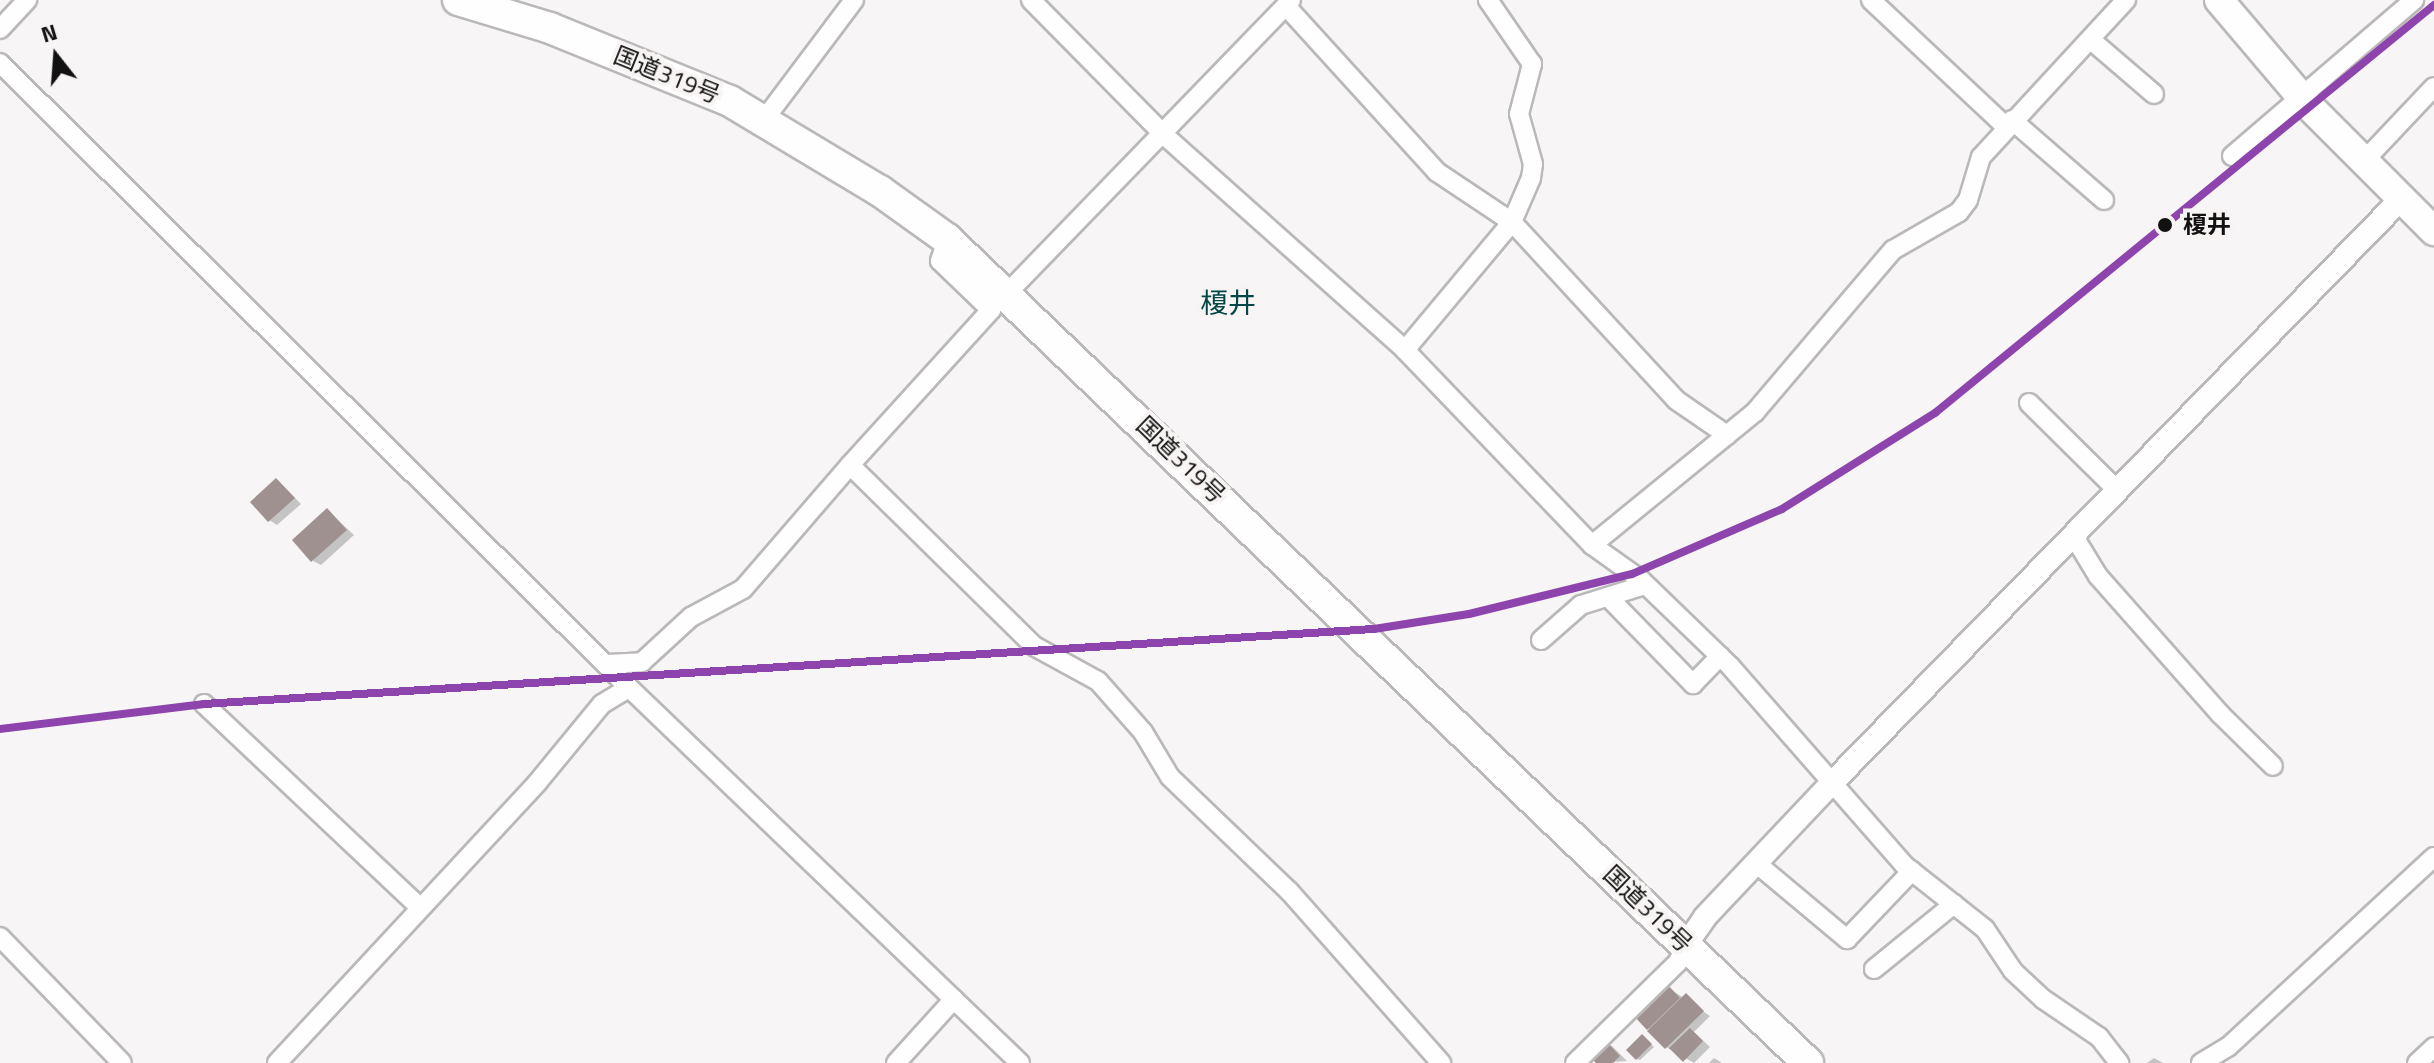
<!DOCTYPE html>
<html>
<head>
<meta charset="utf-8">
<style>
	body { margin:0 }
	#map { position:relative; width:2434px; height:1063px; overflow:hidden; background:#f7f5f5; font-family:"Titillium Web","Noto Sans JP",sans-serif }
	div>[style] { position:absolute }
	.shadow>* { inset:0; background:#0003 }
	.building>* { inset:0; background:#a09191 }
	.roads { filter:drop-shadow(2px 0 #bab8b8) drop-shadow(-2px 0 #bab8b8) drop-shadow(0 2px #bab8b8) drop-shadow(0 -2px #bab8b8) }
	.minor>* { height:18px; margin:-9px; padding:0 9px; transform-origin:9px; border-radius:9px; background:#fefefe }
	.tertiary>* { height:22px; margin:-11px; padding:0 11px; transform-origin:11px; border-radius:11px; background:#fefefe }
	.primary>* { height:28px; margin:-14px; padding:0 14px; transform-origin:14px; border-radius:14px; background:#fefefe }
	.trunk>* { height:30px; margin:-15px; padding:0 15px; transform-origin:15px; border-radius:15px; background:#fefefe }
	.rail-1>* { height:8px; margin:-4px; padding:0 4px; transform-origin:4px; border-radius:4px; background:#8e44ad }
	.dots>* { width:22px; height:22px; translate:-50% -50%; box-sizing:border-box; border:4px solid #f8f4f4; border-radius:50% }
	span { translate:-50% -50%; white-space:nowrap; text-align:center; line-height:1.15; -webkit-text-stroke:8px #f8f4f4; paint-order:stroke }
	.street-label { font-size:24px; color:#131212 }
	.stop-label { font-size:24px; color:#131212; font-weight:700 }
	.left { translate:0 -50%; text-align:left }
	.quarter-label { font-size:28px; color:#034646 }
	.north { position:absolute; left:16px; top:16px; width:80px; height:80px; -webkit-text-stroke:6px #f8f4f4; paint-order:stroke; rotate:343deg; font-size:22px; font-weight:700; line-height:32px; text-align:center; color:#131212 }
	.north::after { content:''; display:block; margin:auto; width:28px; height:36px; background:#131212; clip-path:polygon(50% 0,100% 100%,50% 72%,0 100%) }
</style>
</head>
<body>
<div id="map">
	<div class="shadow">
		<i style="clip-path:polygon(277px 480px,301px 504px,277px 525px,269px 520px)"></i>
		<i style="clip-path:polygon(328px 511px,354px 535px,321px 565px,313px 561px)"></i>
		<i style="clip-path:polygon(1666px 986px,1710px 1016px,1694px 1032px,1710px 1047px,1694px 1063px,1666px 1047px,1636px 1015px)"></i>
		<i style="clip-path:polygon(1646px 1039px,1654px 1047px,1640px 1060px,1637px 1059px)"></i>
		<i style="clip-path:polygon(1604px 1042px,1612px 1046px,1627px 1061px,1599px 1063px)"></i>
		<i style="clip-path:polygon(1714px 1058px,1722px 1063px,1709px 1063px)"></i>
		<i style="clip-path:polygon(2154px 1058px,2163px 1063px,2147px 1063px)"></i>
	</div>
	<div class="building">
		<i style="clip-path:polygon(276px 478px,295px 498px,268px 522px,250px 502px)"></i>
		<i style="clip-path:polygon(327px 508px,347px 530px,311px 562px,292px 540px)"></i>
		<i style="clip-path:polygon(1666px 983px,1680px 998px,1647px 1030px,1633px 1015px)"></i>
		<i style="clip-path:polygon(1686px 993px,1704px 1011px,1665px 1049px,1647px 1031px)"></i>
		<i style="clip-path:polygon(1690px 1028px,1703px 1041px,1683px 1062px,1669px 1048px)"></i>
		<i style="clip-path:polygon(1642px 1034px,1652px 1044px,1636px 1060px,1626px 1050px)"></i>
		<i style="clip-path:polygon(1604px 1039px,1620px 1056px,1613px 1063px,1596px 1063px,1588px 1055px)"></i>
	</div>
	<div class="roads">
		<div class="minor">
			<i style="left:1031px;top:0;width:190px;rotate:45.4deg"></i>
			<i style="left:1164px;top:135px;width:323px;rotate:41.7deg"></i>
			<i style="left:1405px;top:350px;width:270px;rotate:46.2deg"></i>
			<i style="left:1592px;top:545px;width:60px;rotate:35.5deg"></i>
			<i style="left:1641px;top:580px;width:124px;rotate:44deg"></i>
			<i style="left:1730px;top:666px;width:264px;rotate:48.8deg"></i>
			<i style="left:1904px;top:865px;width:103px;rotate:38.3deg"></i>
			<i style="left:1985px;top:929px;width:50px;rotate:56.3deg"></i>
			<i style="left:2013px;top:971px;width:41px;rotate:43deg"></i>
			<i style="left:2043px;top:999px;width:68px;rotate:34.2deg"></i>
			<i style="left:2099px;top:1037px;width:33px;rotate:52deg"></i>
			<i style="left:1871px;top:0;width:184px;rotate:43.2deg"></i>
			<i style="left:1286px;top:6px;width:224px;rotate:47.7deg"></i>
			<i style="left:1437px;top:172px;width:90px;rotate:33.7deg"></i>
			<i style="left:1512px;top:222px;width:242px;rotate:47.3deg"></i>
			<i style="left:1676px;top:400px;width:62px;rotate:34.5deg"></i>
			<i style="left:0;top:29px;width:40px;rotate:-47deg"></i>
			<i style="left:2091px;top:40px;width:83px;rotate:40.6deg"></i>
			<i style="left:0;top:63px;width:873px;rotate:44.81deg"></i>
			<i style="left:619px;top:678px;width:556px;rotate:43.83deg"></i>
			<i style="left:764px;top:120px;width:150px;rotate:-53.1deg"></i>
			<i style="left:2012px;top:120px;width:122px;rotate:41deg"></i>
			<i style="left:2232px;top:156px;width:240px;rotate:-40.6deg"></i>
			<i style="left:2363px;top:162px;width:103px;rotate:-46.6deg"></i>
			<i style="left:1016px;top:284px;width:395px;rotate:-45.9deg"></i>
			<i style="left:1405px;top:350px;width:167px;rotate:-50.1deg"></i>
			<i style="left:1512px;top:222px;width:48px;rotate:-66.6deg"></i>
			<i style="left:1531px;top:178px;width:14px;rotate:-82deg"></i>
			<i style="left:1533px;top:164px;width:52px;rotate:-105.6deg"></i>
			<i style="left:1519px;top:114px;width:52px;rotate:-75.4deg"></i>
			<i style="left:1532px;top:64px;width:78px;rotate:-124.5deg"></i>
			<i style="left:2029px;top:403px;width:124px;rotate:44.7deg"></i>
			<i style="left:850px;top:465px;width:210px;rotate:-47.7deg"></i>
			<i style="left:991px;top:310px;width:71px;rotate:-136.1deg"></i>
			<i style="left:940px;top:261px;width:23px;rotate:-72deg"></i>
			<i style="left:2073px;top:535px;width:48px;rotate:58.6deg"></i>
			<i style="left:2098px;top:576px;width:184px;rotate:48.5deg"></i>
			<i style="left:2220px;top:714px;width:74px;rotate:44.5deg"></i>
			<i style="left:1592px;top:545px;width:210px;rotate:-39.2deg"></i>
			<i style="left:1755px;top:412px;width:213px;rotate:-49.6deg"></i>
			<i style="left:1893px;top:250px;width:76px;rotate:-29.9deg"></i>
			<i style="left:1959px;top:212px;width:15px;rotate:-53deg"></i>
			<i style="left:1968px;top:200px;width:45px;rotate:-73.2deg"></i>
			<i style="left:1981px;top:157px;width:214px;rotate:-47.3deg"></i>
			<i style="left:1608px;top:597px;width:122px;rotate:45.7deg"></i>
			<i style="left:1693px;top:684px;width:39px;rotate:-46deg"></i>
			<i style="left:1541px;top:640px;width:53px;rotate:-41.2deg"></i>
			<i style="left:1581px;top:605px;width:67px;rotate:-17.4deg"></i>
			<i style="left:607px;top:664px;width:35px;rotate:-3deg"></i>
			<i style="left:642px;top:662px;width:67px;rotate:-42.6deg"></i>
			<i style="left:691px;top:617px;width:59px;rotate:-28.3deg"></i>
			<i style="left:743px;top:589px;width:164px;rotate:-49.2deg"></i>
			<i style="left:850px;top:465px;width:258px;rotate:44.5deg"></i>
			<i style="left:1034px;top:646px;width:73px;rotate:28.7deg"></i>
			<i style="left:1098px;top:681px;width:68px;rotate:48.6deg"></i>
			<i style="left:1143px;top:732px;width:52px;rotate:59deg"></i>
			<i style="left:1170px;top:777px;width:165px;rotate:43.8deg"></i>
			<i style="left:1289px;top:891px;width:230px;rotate:48.5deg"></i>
			<i style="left:204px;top:704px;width:294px;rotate:43.3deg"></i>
			<i style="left:1756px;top:863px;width:119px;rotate:39.9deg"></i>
			<i style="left:1847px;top:939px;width:94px;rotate:-46.3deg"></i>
			<i style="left:0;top:937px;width:175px;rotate:45.9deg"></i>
			<i style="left:1874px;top:969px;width:103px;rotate:-39.1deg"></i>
			<i style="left:277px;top:1063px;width:382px;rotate:-47.1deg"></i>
			<i style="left:537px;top:783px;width:102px;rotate:-50.6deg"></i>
			<i style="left:602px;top:704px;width:31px;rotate:-31deg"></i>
			<i style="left:896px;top:1063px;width:86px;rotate:-47.8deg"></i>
			<i style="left:1575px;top:1063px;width:144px;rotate:-44.4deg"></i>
			<i style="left:1678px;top:962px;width:17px;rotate:-66deg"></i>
			<i style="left:2201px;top:1063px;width:31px;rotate:-31deg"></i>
			<i style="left:2228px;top:1047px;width:280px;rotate:-42.7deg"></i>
			<i style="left:2417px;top:1063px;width:23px;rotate:-43deg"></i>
		</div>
		<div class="tertiary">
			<i style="left:1685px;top:946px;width:35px;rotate:-55deg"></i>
			<i style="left:1705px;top:917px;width:182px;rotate:-46.6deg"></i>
			<i style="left:1830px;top:785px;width:817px;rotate:-45.74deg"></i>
		</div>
		<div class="primary">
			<i style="left:2219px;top:0;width:139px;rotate:49.7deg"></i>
			<i style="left:2309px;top:106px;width:177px;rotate:45deg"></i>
		</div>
		<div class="trunk">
			<i style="left:458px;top:0;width:96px;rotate:16.9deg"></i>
			<i style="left:550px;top:28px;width:194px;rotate:22.1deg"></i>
			<i style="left:730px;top:101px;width:175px;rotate:31deg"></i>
			<i style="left:880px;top:191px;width:82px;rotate:35.6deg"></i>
			<i style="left:947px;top:239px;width:1192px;rotate:43.74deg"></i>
		</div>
	</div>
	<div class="rail-1">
		<i style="left:0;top:729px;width:206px;rotate:-7deg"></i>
		<i style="left:204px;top:704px;width:1172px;rotate:-3.67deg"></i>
		<i style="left:1374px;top:629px;width:96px;rotate:-9deg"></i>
		<i style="left:1469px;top:614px;width:168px;rotate:-13.8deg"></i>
		<i style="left:1632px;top:574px;width:163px;rotate:-23.4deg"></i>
		<i style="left:1782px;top:509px;width:181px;rotate:-32.1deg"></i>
		<i style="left:1935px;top:413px;width:645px;rotate:-39.27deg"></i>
	</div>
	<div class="dots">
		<i style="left:2165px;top:225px;background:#131212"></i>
	</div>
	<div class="street-label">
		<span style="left:667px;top:75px;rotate:22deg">国道319号</span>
		<span style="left:1181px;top:460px;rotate:44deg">国道319号</span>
		<span style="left:1648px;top:909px;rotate:44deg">国道319号</span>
	</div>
	<div class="stop-label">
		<span class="left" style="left:2183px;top:225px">榎井</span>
	</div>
	<div class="quarter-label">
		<span style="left:1228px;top:303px">榎井</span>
	</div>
	<div class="north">N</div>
</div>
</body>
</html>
